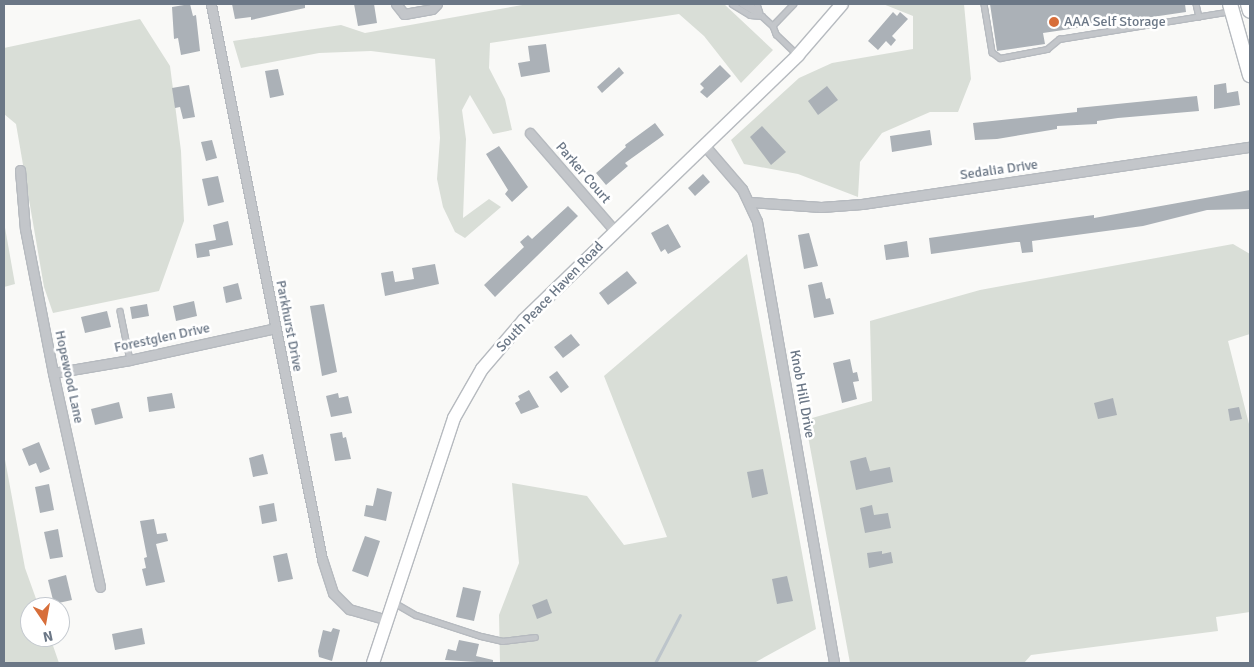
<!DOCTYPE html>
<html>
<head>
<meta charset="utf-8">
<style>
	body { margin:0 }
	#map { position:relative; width:1254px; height:667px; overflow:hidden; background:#f9f9f7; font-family:Signika,sans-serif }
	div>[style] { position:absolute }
	.green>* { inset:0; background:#d9ded7 }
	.stream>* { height:3px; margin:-1.5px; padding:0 1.5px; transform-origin:1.5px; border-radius:1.5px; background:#bdc5cb }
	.building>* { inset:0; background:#abb1b7 }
	.roads { filter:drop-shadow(1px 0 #b6babf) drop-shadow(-1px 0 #b6babf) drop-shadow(0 1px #b6babf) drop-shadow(0 -1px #b6babf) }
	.service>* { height:4.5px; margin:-2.25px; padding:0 2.25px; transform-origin:2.25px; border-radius:2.25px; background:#c3c6ca }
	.minor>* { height:9px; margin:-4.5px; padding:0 4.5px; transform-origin:4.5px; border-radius:4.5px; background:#c3c6ca }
	.secondary>* { height:12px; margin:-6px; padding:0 6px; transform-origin:6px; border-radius:6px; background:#fff }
	.primary>* { height:14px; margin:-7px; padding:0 7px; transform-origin:7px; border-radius:7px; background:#fff }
	.dots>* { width:14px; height:14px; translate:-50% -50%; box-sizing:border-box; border:2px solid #fff; border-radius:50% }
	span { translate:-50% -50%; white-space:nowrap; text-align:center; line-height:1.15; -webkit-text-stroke:5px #fff; paint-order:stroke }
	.poi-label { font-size:14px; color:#6b7786 }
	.left { translate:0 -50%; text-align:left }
	.street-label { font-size:14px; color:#6b7786 }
	.frame { position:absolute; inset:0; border:5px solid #6b7786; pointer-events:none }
	.north { position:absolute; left:20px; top:597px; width:50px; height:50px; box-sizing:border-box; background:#fff; border:1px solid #c4c9cf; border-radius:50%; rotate:168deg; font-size:14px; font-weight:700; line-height:20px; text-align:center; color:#6b7786 }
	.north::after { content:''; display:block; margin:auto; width:18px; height:22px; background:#d76e3a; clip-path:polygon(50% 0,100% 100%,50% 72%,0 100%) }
</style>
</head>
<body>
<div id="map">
	<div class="green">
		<i style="clip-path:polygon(528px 4px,724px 4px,773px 50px,741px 83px,704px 36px,679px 14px,490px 43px,489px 68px,505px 99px,512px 130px,493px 134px,470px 95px,462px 110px,466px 139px,463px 218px,489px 199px,501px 207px,465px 238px,455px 232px,443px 207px,437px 179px,440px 138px,435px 59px,371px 51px,319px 53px,241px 68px,233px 41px,341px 25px,365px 33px)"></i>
		<i style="clip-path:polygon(883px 4px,964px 4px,971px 79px,958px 112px,930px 112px,882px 133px,860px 162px,858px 197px,798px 174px,744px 164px,731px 140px,799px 78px,832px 63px,913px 49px,913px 16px)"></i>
		<i style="clip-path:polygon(140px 19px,170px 66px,181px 151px,184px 221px,159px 291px,53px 313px,44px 287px,16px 124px,4px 114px,4px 48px)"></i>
		<i style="clip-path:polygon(4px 222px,15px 284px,4px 287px)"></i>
		<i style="clip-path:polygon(1233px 244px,1250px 254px,1250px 334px,1228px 341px,1250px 428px,1250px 612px,1216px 617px,1218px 631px,1031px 655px,1024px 663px,850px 663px,805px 420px,872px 401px,870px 321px,980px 290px)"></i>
		<i style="clip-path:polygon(747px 254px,816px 629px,754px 663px,500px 663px,499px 615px,519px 563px,512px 483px,587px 496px,624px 545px,667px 537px,604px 376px)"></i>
		<i style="clip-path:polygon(4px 454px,25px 568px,39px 607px,30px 607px,30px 637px,50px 637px,59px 663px,4px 663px)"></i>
	</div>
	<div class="stream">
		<i style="left:655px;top:663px;width:54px;rotate:-62.5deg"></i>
	</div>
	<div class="building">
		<i style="clip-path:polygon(190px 4px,193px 16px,196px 15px,200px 51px,181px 55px,178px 38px,174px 39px,172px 7px)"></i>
		<i style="clip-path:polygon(232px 4px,305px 4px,305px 8px,251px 20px,251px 17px,235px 19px)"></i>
		<i style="clip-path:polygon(354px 4px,374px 4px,377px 23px,358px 26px)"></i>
		<i style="clip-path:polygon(990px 4px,1185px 4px,1186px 12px,1043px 33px,1045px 44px,997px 51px)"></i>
		<i style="clip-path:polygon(893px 12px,897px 16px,900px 12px,908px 19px,892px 36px,896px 40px,891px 46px,886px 41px,878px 50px,868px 41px)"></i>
		<i style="clip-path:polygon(546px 44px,550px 72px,521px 77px,518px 63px,530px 61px,528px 46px)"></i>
		<i style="clip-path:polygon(720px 65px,731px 76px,707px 98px,700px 92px,704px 88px,700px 84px)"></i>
		<i style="clip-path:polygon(619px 67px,624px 73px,602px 93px,597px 87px)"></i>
		<i style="clip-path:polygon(278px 69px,284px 95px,270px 98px,265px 71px)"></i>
		<i style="clip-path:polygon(1226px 83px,1227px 93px,1238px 91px,1240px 105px,1214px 109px,1214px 85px)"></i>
		<i style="clip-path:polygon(189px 85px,195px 117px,183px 119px,180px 107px,175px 108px,172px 88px)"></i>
		<i style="clip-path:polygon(827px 86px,838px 100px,818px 115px,808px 101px)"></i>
		<i style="clip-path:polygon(1197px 96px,1199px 111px,1118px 118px,1097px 121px,1097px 124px,1057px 126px,1057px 129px,997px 139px,975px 140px,973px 123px,1077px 112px,1077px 108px)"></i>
		<i style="clip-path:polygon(655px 123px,664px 135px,625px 163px,628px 166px,606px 185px,596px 173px,626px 147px,625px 145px)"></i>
		<i style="clip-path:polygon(762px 126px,786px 152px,771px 165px,750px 137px)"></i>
		<i style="clip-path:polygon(930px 130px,932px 145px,892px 152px,890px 136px)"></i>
		<i style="clip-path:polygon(212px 140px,217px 158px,206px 161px,201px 142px)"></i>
		<i style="clip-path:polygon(499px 146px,528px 187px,512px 202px,505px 194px,508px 190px,486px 154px)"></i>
		<i style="clip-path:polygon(703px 174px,710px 182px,695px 196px,688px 188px)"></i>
		<i style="clip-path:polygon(218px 176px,224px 202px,208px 206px,202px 179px)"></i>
		<i style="clip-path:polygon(1250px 190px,1250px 209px,1207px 210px,1143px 226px,1032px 241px,1033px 252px,1022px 253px,1020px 242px,1016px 242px,931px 254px,929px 238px,1094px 215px,1094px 218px)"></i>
		<i style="clip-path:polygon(568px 206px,578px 216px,495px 297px,484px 285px,524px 247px,520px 242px,528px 235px,532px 239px)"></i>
		<i style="clip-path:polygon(228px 221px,233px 245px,209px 250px,210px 256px,197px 258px,195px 244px,216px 240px,213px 225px)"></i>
		<i style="clip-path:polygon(668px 224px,681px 247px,668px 254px,665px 249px,661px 252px,651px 233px)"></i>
		<i style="clip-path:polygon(809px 233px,818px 266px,804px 269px,798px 235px)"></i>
		<i style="clip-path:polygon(907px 241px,909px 257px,886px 260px,884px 245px)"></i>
		<i style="clip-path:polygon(435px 264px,439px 284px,385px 296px,381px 273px,393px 271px,395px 282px,414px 279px,412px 268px)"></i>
		<i style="clip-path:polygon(627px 271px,637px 283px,608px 305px,599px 293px)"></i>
		<i style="clip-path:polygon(822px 282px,826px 299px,830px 298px,834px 314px,814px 318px,808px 285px)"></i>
		<i style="clip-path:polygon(238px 283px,242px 299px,226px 303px,223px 287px)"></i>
		<i style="clip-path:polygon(194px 301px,197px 316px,176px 321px,173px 306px)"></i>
		<i style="clip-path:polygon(147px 304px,149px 316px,132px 319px,130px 307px)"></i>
		<i style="clip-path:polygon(324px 304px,337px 372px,322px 376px,310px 306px)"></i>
		<i style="clip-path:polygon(107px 311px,111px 327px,85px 333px,81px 317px)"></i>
		<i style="clip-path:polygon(571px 334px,580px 345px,563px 358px,554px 347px)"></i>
		<i style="clip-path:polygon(850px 359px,853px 373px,857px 372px,859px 381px,853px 382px,857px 399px,842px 403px,833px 363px)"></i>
		<i style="clip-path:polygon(557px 371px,569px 387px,561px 393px,549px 377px)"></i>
		<i style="clip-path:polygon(529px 390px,539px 407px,521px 414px,515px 403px,520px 400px,518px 396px)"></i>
		<i style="clip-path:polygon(172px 393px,175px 408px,149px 412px,147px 397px)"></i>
		<i style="clip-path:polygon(338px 393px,339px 398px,348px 396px,352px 413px,331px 417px,326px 396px)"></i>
		<i style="clip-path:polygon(1113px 398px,1117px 415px,1098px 419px,1094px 403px)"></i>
		<i style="clip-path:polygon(119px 402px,123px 418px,95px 425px,91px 409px)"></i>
		<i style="clip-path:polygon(1239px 407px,1242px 419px,1230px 421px,1228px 409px)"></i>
		<i style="clip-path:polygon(342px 432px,343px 438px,346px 437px,351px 459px,335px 461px,330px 434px)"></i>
		<i style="clip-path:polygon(39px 442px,50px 469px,40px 473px,36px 463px,29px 466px,22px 449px)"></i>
		<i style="clip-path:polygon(263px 454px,268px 474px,253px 477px,249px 458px)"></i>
		<i style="clip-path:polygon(866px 457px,870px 471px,890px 467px,893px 482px,856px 490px,850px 461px)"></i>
		<i style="clip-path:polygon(763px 469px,768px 494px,752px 498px,747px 472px)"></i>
		<i style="clip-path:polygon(49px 484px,54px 510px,40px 513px,35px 487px)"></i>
		<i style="clip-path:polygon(377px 488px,392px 492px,386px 521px,364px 516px,366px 505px,373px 506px)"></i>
		<i style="clip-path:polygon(274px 503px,277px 521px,262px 524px,259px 506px)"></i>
		<i style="clip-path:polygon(872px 505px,874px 515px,888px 513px,891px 528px,865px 533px,860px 508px)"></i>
		<i style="clip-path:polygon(154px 519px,157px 534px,166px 533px,168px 541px,156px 544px,165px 582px,146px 586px,142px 569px,146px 568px,144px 558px,147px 557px,140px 521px)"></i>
		<i style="clip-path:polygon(58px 529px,63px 557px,50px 559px,44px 532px)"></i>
		<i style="clip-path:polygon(365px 536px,380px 541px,368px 577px,352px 571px)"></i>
		<i style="clip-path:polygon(882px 551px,882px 554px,891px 552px,893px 563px,869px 568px,867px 553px)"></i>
		<i style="clip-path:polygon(287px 553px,293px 579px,278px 582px,273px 556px)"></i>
		<i style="clip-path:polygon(66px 575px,72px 600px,54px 604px,48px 580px)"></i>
		<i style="clip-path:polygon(787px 576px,793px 601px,777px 604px,772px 579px)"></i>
		<i style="clip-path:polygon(463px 587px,481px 591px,474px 621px,456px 617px)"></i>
		<i style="clip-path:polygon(547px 599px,552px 613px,537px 619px,532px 605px)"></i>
		<i style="clip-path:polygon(142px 628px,145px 644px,115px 650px,112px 634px)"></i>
		<i style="clip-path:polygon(333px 628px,340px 630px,332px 661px,319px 657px,318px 651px,323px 630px,331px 632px)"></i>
		<i style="clip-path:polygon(459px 640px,479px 644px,476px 656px,493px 660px,493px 663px,445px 660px,448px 649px,456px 651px)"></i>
	</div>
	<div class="roads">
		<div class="service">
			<i style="left:732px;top:4px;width:21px;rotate:31deg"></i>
			<i style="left:750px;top:15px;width:12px;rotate:5deg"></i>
			<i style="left:762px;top:16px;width:15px;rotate:42deg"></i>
			<i style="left:742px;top:4px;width:20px;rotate:30deg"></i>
			<i style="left:750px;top:4px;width:11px;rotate:45deg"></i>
			<i style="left:757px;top:4px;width:9px;rotate:72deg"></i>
			<i style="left:794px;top:4px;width:30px;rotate:134deg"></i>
			<i style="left:773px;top:26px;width:9px;rotate:69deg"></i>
			<i style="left:776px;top:34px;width:29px;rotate:44deg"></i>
			<i style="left:984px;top:4px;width:49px;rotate:80.5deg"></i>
			<i style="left:992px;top:52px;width:10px;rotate:37deg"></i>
			<i style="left:1000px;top:58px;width:48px;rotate:-10.8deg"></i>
			<i style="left:1047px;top:49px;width:16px;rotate:-40deg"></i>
			<i style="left:1059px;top:39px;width:174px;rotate:-9.2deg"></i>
			<i style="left:1196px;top:4px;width:13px;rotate:77deg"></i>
			<i style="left:120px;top:311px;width:50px;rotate:78.5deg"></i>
			<i style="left:395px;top:603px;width:24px;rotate:30deg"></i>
			<i style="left:416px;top:615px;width:68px;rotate:17.9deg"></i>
			<i style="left:481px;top:636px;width:22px;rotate:13deg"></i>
			<i style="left:502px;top:641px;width:33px;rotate:-7deg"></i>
		</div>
		<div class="minor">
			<i style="left:211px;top:4px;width:566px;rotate:78.69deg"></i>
			<i style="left:322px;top:559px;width:36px;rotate:72deg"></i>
			<i style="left:333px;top:593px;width:23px;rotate:45deg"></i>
			<i style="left:349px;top:609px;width:40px;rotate:16deg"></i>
			<i style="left:396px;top:4px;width:13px;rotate:51deg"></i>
			<i style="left:404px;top:14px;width:28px;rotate:-10deg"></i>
			<i style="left:432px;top:9px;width:7px;rotate:-45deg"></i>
			<i style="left:530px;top:133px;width:130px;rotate:49.1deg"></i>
			<i style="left:705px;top:146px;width:57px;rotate:49.3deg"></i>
			<i style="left:742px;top:189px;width:35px;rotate:65deg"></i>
			<i style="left:757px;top:221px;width:449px;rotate:80.1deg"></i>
			<i style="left:20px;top:170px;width:59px;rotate:85.2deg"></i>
			<i style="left:25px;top:229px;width:147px;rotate:79deg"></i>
			<i style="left:53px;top:373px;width:219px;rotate:77.6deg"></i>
			<i style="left:750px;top:202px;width:71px;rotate:4deg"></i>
			<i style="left:821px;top:207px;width:41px;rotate:-4.2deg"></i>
			<i style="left:862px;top:204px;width:392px;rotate:-8.4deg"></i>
			<i style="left:53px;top:373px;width:78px;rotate:-9.6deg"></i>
			<i style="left:130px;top:360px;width:149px;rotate:-12.4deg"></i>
		</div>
		<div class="secondary">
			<i style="left:373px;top:663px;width:258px;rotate:-71.7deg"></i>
			<i style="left:454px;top:418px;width:56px;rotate:-60.3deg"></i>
			<i style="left:482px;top:369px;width:65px;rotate:-49.4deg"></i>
			<i style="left:524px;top:320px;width:381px;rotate:-44deg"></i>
			<i style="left:798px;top:55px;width:67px;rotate:-49.2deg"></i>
		</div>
		<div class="primary">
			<i style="left:1230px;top:4px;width:74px;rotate:74.3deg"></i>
			<i style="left:1248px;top:4px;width:7px;rotate:74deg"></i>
		</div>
	</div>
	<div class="dots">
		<i style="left:1054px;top:22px;background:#d76e3a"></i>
	</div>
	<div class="poi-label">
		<span class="left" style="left:1064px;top:22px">AAA Self Storage</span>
	</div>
	<div class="street-label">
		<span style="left:999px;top:170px;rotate:-8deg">Sedalia Drive</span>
		<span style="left:583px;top:173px;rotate:49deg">Parker Court</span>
		<span style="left:550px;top:297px;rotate:-46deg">South Peace Haven Road</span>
		<span style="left:289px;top:326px;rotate:79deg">Parkhurst Drive</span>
		<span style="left:162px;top:338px;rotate:-12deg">Forestglen Drive</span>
		<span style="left:69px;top:377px;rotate:78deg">Hopewood Lane</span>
		<span style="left:802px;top:394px;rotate:80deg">Knob Hill Drive</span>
	</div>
	<div class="frame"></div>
	<div class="north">N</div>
</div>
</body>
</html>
